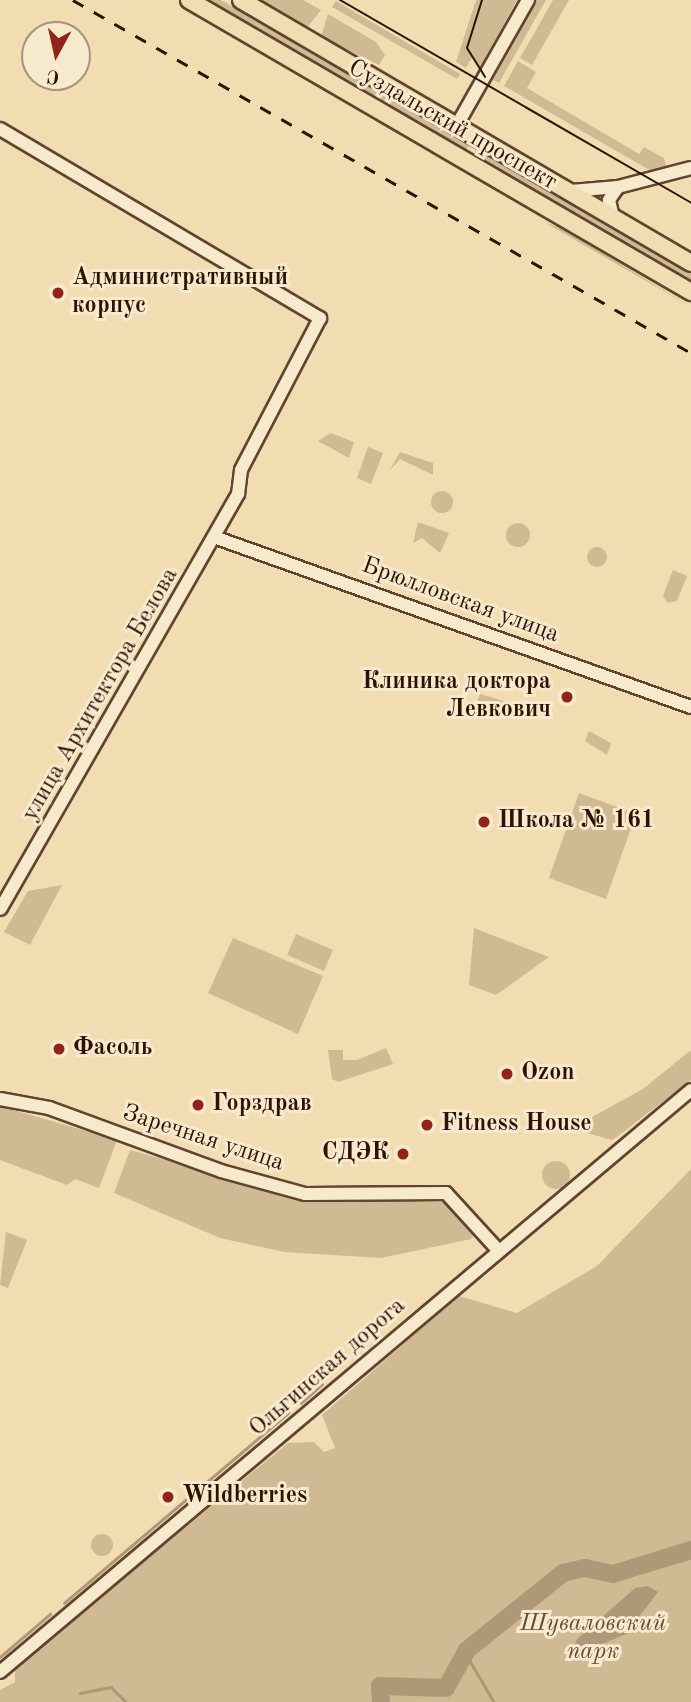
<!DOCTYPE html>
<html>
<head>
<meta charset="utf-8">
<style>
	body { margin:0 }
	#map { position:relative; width:691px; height:1702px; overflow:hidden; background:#f1ddb1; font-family:"Old Standard TT",serif }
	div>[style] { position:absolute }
	.green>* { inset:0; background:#d0ba94 }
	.round { border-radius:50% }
	.water>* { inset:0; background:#af9877 }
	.stream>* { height:2.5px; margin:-1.25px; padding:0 1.25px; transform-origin:1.25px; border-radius:1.25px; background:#af9877 }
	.river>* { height:18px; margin:-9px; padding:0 9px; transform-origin:9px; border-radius:9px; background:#af9877 }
	.roads { filter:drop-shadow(2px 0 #604430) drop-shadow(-2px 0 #604430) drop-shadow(0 2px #604430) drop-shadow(0 -2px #604430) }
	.minor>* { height:12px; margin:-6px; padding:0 6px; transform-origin:6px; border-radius:6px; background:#f6e9cc }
	.major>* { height:16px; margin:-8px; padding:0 8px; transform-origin:8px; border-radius:8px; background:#f1ddb1 }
	.tram>* { height:2px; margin:-1px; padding:0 1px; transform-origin:1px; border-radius:1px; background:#2f1105 }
	.rail>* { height:2.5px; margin-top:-1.25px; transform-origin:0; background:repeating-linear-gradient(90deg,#2f1105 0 12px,transparent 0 24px) }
	.dots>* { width:19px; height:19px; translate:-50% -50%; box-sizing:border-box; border:4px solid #f6e9cc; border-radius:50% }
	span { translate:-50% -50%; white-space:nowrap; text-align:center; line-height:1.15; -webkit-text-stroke:6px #f6e9cc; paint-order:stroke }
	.street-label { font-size:24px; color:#2f1105 }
	.poi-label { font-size:24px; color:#2f1105; font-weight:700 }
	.left { translate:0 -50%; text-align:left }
	.right { translate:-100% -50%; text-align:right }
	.park-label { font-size:24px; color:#674c37; font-style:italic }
	.north { position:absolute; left:21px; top:21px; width:70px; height:70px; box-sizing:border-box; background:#f6e9cc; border:2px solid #a6937c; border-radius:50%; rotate:188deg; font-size:19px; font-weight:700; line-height:28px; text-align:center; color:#2f1105 }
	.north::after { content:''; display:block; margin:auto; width:24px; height:32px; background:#8f2418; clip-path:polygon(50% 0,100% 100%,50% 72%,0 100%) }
</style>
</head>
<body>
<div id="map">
	<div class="green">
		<i style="clip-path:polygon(205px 0,221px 0,470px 144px,465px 152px)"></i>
		<i style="clip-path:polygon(257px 0,303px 0,321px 10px,306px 29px)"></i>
		<i style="clip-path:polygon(476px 0,517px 0,480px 67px,473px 56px,466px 68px,456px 62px)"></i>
		<i style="clip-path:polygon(538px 0,546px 0,499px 83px,493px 80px)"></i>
		<i style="clip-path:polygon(553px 0,569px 0,532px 65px,520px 58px)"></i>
		<i style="clip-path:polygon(336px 1px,460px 74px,457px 79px,332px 7px)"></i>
		<i style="clip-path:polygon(328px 14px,376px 42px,385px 55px,379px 65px,321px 37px)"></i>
		<i style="clip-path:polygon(518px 61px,536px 72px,527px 88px,639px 154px,644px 147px,664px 158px,667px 169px,658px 175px,504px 86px)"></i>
		<i style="clip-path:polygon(477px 149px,691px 273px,691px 282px,473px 156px)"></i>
		<i style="clip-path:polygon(544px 222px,565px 230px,691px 307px)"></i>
		<i style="clip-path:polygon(331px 433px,354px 442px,349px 458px,318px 441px)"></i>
		<i style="clip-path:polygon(368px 447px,383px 453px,371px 484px,357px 478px)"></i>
		<i style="clip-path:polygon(400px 452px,433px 463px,433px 475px,400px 459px,390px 470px)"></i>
		<i class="round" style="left:431px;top:491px;width:22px;height:22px"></i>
		<i style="clip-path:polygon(418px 522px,449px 533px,440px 553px,422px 538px,413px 543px)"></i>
		<i class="round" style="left:506px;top:523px;width:24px;height:24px"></i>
		<i class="round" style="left:587px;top:547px;width:20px;height:20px"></i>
		<i style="clip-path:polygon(673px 570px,687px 576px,677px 601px,668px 603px,663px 596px)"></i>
		<i style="clip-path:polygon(480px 694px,507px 702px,503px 712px,475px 707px)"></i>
		<i style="clip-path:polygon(589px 731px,611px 743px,607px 755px,585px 741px)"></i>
		<i style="clip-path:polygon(579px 793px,636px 814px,606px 899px,549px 878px)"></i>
		<i style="clip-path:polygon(62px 885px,30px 945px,4px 932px,28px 891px)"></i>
		<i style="clip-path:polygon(474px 928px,549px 957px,496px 995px,469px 985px)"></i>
		<i style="clip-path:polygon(296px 934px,333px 950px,324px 971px,287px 955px)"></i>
		<i style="clip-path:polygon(233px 938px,323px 976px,298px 1034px,208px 993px)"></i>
		<i style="clip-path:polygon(386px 1048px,393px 1064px,338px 1082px,332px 1079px,328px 1050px,343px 1050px,343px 1060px,357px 1060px)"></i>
		<i style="clip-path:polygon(691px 1050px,691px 1080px,618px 1136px,612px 1140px,580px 1131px,581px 1123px,643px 1089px)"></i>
		<i style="clip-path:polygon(0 1106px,117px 1140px,99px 1188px,75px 1179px,67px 1185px,0 1160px)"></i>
		<i style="clip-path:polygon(130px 1150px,306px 1199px,444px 1199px,477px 1232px,471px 1239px,381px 1258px,284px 1252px,220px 1238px,114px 1193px)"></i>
		<i class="round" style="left:542px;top:1161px;width:28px;height:28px"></i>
		<i style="clip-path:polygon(691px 1169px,691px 1702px,0 1702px,0 1690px,15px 1682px,15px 1668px,288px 1443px,314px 1442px,324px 1452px,335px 1448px,322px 1415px,459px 1296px,517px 1313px,597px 1266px)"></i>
		<i style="clip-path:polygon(6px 1232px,27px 1240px,8px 1288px,0 1285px)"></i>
		<i class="round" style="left:91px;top:1534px;width:22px;height:22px"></i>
	</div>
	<div class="water">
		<i style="clip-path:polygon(648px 1586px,658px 1592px,626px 1634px,569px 1658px,577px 1639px,635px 1588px)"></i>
	</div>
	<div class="stream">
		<i style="left:301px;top:1403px;width:28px;rotate:-42deg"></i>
		<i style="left:64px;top:1603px;width:294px;rotate:-40.3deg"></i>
		<i style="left:466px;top:1654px;width:56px;rotate:59.7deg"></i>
		<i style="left:0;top:1657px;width:66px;rotate:-40.7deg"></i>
		<i style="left:80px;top:1693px;width:32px;rotate:-11deg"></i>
		<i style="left:111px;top:1687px;width:21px;rotate:45deg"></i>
	</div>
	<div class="river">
		<i style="left:381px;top:1702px;width:16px;rotate:-94deg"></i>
		<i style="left:380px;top:1686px;width:66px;rotate:1.7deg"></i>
		<i style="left:446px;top:1688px;width:43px;rotate:-61.1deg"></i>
		<i style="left:467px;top:1650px;width:123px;rotate:-38.7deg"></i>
		<i style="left:563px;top:1573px;width:23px;rotate:-13deg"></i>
		<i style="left:585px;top:1568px;width:29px;rotate:12deg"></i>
		<i style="left:613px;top:1574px;width:82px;rotate:-17.1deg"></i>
	</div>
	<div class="roads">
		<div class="minor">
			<i style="left:457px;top:125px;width:144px;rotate:-60.4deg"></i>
			<i style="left:0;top:129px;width:372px;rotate:30.6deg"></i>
			<i style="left:320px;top:318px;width:171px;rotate:117.5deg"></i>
			<i style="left:241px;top:470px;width:24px;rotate:97deg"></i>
			<i style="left:238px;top:494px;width:478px;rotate:119.8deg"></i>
			<i style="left:618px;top:187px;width:75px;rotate:-14.6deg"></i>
			<i style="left:571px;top:191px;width:47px;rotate:-4.9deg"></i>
			<i style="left:618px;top:187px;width:16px;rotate:125deg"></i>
			<i style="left:609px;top:200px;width:17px;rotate:77deg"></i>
			<i style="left:214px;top:537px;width:506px;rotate:19.62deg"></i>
			<i style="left:0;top:1099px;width:50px;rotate:10.4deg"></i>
			<i style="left:49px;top:1108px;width:183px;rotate:20.1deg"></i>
			<i style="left:221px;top:1171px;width:87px;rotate:15.3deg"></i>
			<i style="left:305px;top:1194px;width:141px;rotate:-0.4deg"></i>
			<i style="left:446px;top:1193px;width:77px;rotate:47.6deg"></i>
			<i style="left:0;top:1672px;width:903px;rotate:-40.11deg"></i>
		</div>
		<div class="major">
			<i style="left:189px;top:0;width:581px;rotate:30.19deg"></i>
			<i style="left:241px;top:0;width:521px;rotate:30.3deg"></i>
		</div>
	</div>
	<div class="tram">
		<i style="left:340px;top:0;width:405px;rotate:30deg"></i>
		<i style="left:482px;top:0;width:50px;rotate:107.4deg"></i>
		<i style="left:467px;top:48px;width:34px;rotate:58deg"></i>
	</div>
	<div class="rail">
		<i style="left:73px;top:0;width:712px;rotate:29.73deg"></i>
	</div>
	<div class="dots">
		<i style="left:58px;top:293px;background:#8f2418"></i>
		<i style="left:567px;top:697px;background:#8f2418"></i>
		<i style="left:484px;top:822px;background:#8f2418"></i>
		<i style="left:59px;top:1049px;background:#8f2418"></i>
		<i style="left:507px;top:1074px;background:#8f2418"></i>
		<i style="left:198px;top:1105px;background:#8f2418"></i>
		<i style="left:427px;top:1125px;background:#8f2418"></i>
		<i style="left:403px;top:1154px;background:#8f2418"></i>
		<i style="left:168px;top:1497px;background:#8f2418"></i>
	</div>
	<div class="street-label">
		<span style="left:452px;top:126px;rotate:30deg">Суздальский проспект</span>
		<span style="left:460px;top:601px;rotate:20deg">Брюлловская улица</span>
		<span style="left:101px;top:695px;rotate:-60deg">улица Архитектора Белова</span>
		<span style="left:203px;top:1139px;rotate:18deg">Заречная улица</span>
		<span style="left:328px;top:1368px;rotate:-41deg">Ольгинская дорога</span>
	</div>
	<div class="poi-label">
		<span class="left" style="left:72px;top:293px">Административный<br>корпус</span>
		<span class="right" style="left:551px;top:697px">Клиника доктора<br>Левкович</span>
		<span class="left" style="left:498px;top:822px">Школа № 161</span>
		<span class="left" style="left:73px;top:1049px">Фасоль</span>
		<span class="left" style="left:521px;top:1074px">Ozon</span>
		<span class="left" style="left:212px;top:1105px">Горздрав</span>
		<span class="left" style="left:441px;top:1125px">Fitness House</span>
		<span class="right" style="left:389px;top:1154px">СДЭК</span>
		<span class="left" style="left:182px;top:1497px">Wildberries</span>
	</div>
	<div class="park-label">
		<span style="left:593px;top:1639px">Шуваловский<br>парк</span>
	</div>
	<div class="north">С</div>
</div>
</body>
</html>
